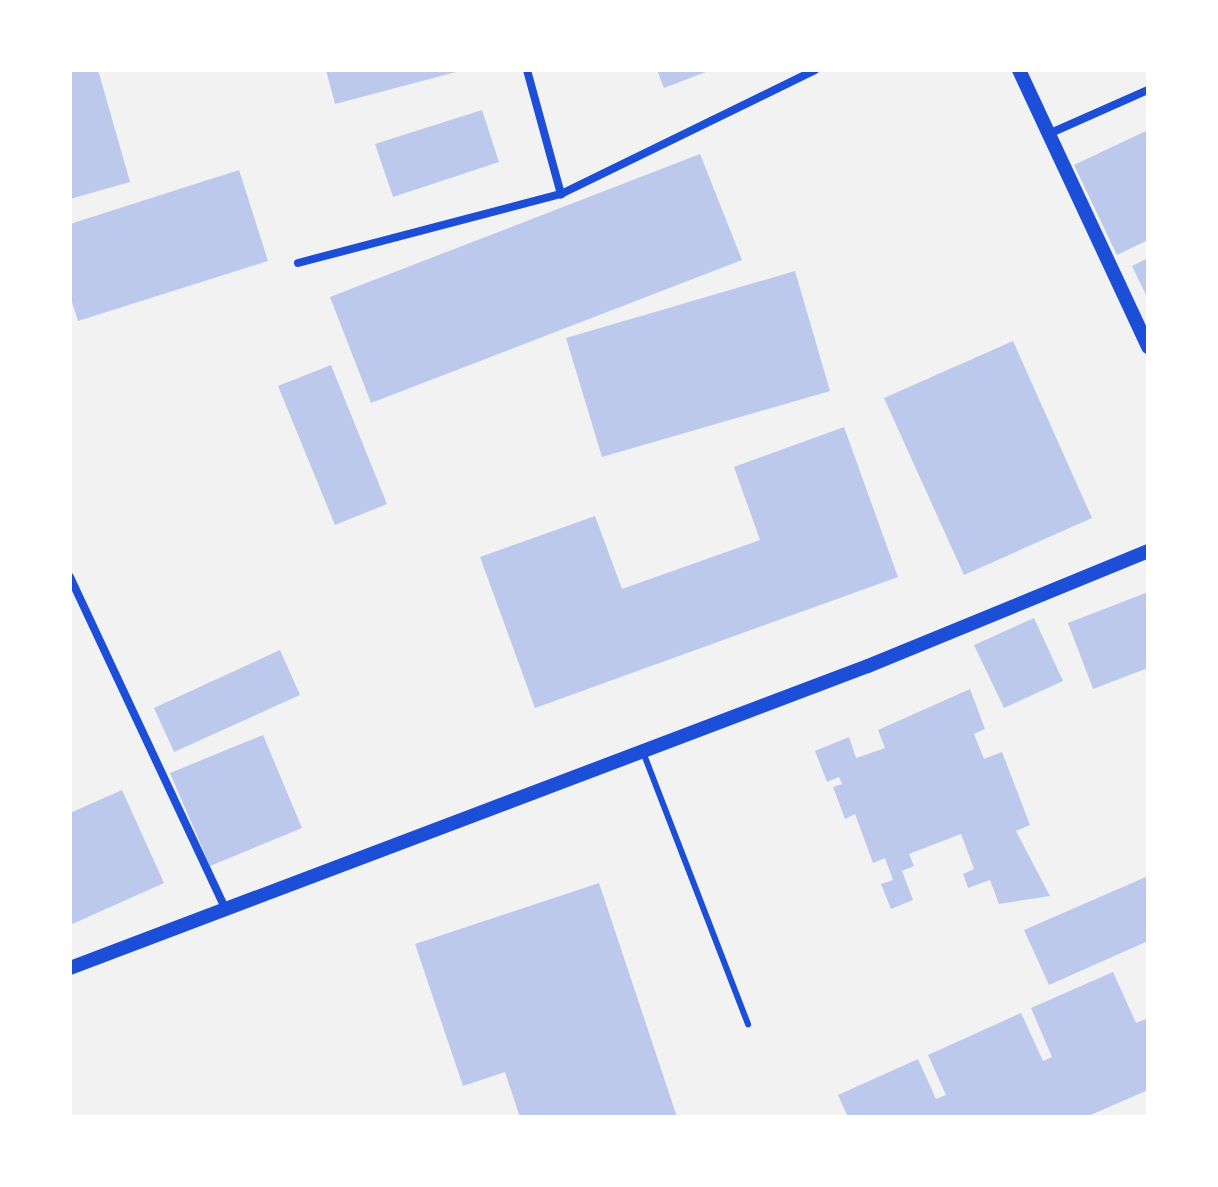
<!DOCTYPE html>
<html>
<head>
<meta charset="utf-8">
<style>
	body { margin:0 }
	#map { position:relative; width:1218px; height:1187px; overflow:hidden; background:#f2f2f2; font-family:"Titillium Web",sans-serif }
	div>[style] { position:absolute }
	.building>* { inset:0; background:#bdc9ec }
	.service>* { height:6px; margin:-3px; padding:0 3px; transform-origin:3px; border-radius:3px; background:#1d4ed8 }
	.minor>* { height:8px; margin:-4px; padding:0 4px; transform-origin:4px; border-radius:4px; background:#1d4ed8 }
	.tertiary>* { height:14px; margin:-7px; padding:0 7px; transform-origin:7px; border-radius:7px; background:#1d4ed8 }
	span { translate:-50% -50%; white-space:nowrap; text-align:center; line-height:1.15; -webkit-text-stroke:8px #fff; paint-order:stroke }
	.frame { position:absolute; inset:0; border:72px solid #fff; pointer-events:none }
</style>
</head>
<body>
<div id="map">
	<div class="building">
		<i style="clip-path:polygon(70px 70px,98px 70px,130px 182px,70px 199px)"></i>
		<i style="clip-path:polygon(326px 70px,460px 70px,460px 71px,335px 104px)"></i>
		<i style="clip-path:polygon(657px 70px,711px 70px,664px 88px)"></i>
		<i style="clip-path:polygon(482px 110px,499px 162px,393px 197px,375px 144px)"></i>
		<i style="clip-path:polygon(1148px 130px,1148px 240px,1117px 255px,1074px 165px)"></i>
		<i style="clip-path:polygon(700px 154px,742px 260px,371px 403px,330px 297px)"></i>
		<i style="clip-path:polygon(239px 170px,268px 261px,78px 321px,70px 296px,70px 224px)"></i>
		<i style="clip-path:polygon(1148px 258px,1148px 299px,1132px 266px)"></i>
		<i style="clip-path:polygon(795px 271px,830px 391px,602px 457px,566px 338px)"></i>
		<i style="clip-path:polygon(1013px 341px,1092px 518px,964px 575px,884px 398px)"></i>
		<i style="clip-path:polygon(331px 365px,387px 504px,335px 525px,278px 386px)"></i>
		<i style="clip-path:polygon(844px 427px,898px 577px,535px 708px,480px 557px,595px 516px,622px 589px,760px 540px,734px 467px)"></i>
		<i style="clip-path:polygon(1148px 592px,1148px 668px,1093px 689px,1068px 623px)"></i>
		<i style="clip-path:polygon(1034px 618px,1063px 681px,1004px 708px,974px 645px)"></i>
		<i style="clip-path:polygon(280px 650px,300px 695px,174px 752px,154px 708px)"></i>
		<i style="clip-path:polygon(970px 689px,985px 729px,974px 734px,984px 759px,1002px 752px,1030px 825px,1016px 831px,1050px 896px,999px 904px,990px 880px,968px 888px,963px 874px,974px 869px,961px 834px,909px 854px,914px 866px,902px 871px,913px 900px,891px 909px,881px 884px,893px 880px,885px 858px,873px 863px,855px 814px,845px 819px,833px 787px,842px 784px,839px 777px,827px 782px,815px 751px,849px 737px,856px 758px,885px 748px,878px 730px)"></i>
		<i style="clip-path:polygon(263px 735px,302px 828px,210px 866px,170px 773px)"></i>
		<i style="clip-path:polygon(122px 790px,164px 883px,70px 925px,70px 813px)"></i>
		<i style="clip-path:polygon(1148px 876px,1148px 941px,1049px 985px,1024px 930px)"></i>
		<i style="clip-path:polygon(599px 883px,677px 1117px,520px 1117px,505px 1072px,463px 1086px,415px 944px)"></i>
		<i style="clip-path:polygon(1113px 972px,1136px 1023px,1148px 1018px,1148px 1090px,1086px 1117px,848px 1117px,838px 1095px,918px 1059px,936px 1099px,946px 1095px,928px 1055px,1021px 1013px,1043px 1061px,1052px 1057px,1031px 1008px)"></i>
	</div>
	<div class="service">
		<i style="left:643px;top:752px;width:292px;rotate:68.9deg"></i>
	</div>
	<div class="minor">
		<i style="left:527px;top:70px;width:129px;rotate:74.7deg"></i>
		<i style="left:1053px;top:132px;width:104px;rotate:-23.9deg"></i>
		<i style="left:298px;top:263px;width:272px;rotate:-14.7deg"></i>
		<i style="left:561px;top:194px;width:283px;rotate:-26deg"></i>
		<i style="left:70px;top:577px;width:368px;rotate:64.9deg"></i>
	</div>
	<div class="tertiary">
		<i style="left:1019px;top:70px;width:306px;rotate:65deg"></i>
		<i style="left:70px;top:968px;width:853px;rotate:-20.73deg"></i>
		<i style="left:868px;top:666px;width:303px;rotate:-22.3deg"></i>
	</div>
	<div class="frame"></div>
</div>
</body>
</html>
